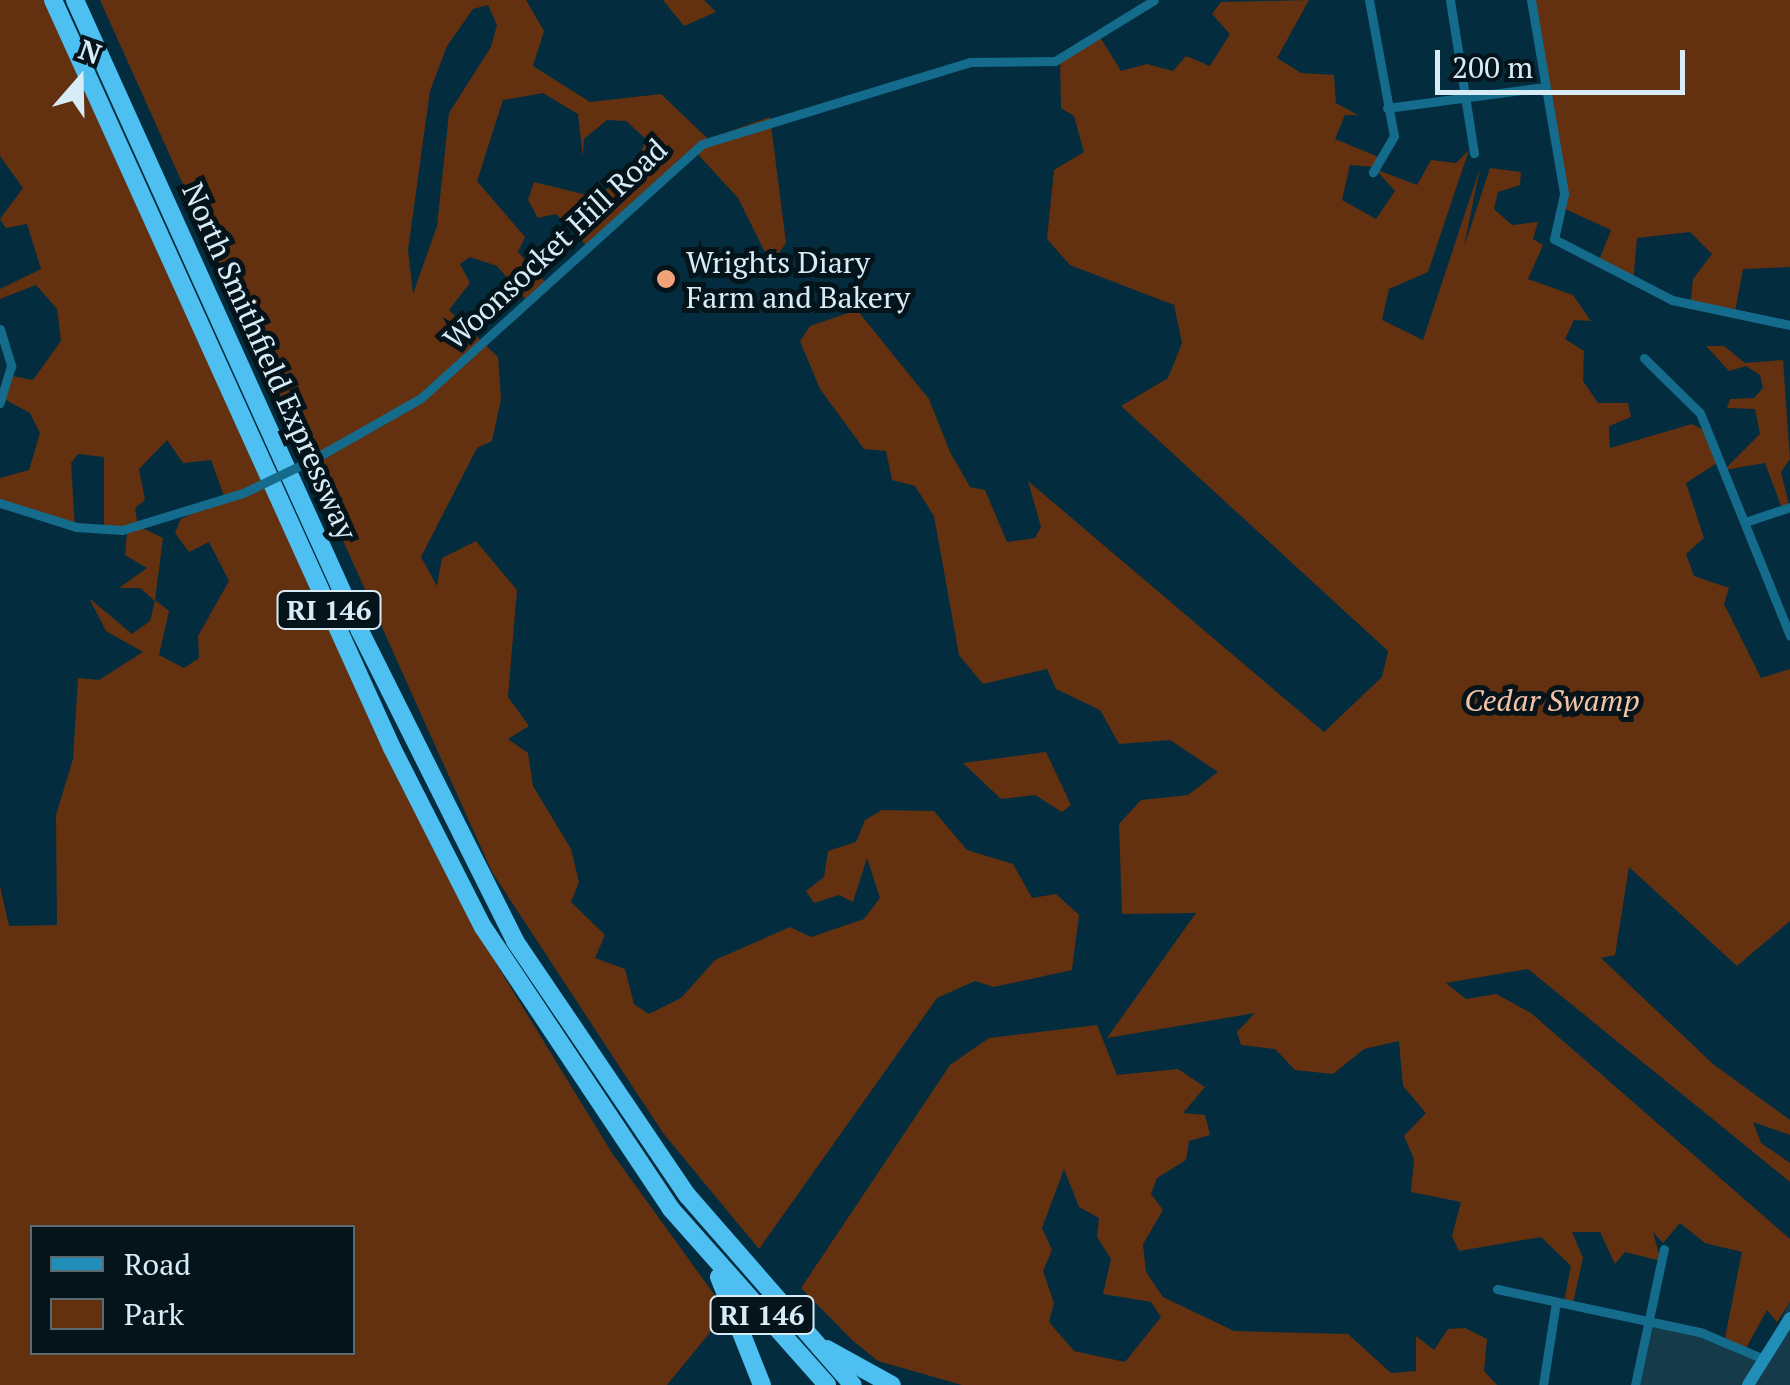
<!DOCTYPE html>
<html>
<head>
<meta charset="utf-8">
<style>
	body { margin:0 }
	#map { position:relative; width:1790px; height:1385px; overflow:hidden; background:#032d3e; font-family:"PT Serif",serif }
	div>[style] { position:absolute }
	.built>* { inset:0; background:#153a4a }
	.green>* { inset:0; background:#633010 }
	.minor>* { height:9px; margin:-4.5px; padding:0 4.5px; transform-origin:4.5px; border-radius:4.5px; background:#146b8c }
	.secondary>* { height:12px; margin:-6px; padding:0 6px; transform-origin:6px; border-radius:6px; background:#218eb7 }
	.motorway>* { height:18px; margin:-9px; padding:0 9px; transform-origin:9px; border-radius:9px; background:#4dbff0 }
	.minor-bridge>* { height:9px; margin:-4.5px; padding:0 4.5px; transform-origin:4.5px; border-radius:4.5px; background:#146b8c }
	.dots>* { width:28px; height:28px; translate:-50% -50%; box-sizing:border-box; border:5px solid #05141b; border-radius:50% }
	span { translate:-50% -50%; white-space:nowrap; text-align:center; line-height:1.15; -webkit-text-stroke:10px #05141b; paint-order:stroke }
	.shield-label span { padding:2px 8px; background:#05141b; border:2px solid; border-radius:8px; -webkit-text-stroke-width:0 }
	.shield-label { font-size:28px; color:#d7ecf7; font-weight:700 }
	.street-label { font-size:30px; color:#d7ecf7 }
	.poi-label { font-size:30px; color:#d7ecf7 }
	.left { translate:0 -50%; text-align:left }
	.park-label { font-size:30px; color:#f5c2a6; font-style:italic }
	.legend { position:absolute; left:30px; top:1225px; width:325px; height:130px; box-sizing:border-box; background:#05141b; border:2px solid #596a73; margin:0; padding:12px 18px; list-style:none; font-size:30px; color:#d7ecf7 }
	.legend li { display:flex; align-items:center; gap:20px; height:50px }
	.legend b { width:50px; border:2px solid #596a73 }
	.north { position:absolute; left:30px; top:30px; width:100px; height:100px; -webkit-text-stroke:8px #05141b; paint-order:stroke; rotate:20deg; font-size:28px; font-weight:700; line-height:40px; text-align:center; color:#d7ecf7 }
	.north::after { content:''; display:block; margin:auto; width:35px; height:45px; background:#d7ecf7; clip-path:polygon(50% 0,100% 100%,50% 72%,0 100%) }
	.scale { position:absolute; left:1435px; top:50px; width:250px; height:45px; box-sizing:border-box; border:5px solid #d7ecf7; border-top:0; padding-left:12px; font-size:30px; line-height:35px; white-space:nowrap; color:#d7ecf7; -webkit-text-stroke:8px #05141b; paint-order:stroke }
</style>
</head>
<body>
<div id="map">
	<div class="built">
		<i style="clip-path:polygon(1790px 1301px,1790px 1385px,1635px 1385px,1652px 1320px,1764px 1357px)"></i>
	</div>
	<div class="green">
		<i style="clip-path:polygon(evenodd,0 0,46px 0,497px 965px,612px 1153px,716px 1297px,721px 1319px,667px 1385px,0 1385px,0 886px,9px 926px,57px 925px,56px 815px,73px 759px,78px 678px,99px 680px,143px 652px,106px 631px,89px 598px,132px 634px,150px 621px,155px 601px,140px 588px,119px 588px,147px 568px,125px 555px,127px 533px,104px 530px,104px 457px,78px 454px,71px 463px,75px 528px,0 506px,0 478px,29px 470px,40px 433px,30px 413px,4px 399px,12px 376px,33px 380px,61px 341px,57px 309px,36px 285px,0 299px,0 289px,41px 269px,27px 224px,6px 228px,0 219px,23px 188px,0 156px,0 0,167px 440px,183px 463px,211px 460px,225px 499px,181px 519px,175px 533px,189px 552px,209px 542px,229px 581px,198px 636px,199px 658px,184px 668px,159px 655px,169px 611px,155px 600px,163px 538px,138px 526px,135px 508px,145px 500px,139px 469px,167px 440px,0 0,32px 1228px,352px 1228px,352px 1352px,32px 1352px,32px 1228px)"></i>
		<i style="clip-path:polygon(evenodd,100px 0,526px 0,544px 31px,533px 66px,590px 102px,661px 94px,708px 139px,770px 117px,786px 243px,771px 264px,738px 198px,694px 150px,587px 246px,556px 214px,538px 218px,528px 200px,534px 182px,595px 197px,635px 170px,646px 139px,626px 121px,607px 120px,584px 139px,583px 157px,578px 114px,543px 93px,503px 100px,477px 181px,525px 237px,518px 252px,545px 282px,526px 300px,497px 266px,470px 257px,460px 264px,470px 283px,449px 310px,498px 357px,501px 399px,492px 441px,477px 448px,421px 557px,437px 586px,442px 558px,476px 541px,517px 590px,508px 697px,529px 726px,508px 739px,528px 753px,533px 786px,571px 849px,579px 882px,571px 902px,605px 935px,595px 958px,625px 969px,634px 1004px,649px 1014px,681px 998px,715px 960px,790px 927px,811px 937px,864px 919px,880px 898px,867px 858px,853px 902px,839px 895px,814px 903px,806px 891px,824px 877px,828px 851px,856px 842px,865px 820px,882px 810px,934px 811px,967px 850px,1013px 864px,1032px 898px,1056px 894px,1079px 915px,1072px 970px,994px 987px,975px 981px,937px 998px,759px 1249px,663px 1133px,492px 872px,100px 0,488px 5px,497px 25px,491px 47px,449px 113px,437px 226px,413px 294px,408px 250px,430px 91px,447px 46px,473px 9px,488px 5px)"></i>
		<i style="clip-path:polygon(663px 0,704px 0,716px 12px,684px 26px)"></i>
		<i style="clip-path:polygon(1309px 0,1277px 58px,1301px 73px,1334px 75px,1336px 103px,1358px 115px,1345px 115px,1335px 139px,1381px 158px,1375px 167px,1350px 165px,1342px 200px,1376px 219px,1395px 191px,1375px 169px,1417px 185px,1431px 160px,1456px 163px,1469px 150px,1428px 272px,1389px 289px,1382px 320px,1423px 340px,1480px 168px,1464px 247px,1490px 168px,1521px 172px,1520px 185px,1498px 192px,1494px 209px,1512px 225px,1538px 222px,1533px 239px,1543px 245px,1528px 279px,1573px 295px,1591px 321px,1574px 320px,1565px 339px,1584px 351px,1583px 381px,1598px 403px,1628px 403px,1631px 417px,1609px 426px,1610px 448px,1692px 424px,1704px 430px,1717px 463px,1686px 483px,1704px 538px,1686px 554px,1694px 576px,1729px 588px,1724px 604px,1761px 678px,1790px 669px,1790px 921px,1737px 966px,1629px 867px,1615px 955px,1601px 958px,1713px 1064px,1790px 1120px,1790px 1135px,1753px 1122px,1761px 1143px,1790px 1163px,1790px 1182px,1528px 969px,1446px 983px,1466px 999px,1496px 994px,1531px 1013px,1790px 1239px,1790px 1302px,1777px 1322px,1767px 1310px,1746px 1348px,1725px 1338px,1742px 1252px,1705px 1243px,1680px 1223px,1663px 1243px,1653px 1232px,1661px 1261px,1625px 1252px,1615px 1264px,1600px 1232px,1572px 1232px,1583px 1258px,1573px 1303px,1564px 1302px,1571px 1266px,1541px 1237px,1459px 1251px,1452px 1236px,1461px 1202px,1411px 1192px,1414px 1159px,1404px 1136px,1426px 1113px,1403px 1086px,1399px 1041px,1364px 1049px,1333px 1074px,1295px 1070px,1275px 1049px,1241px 1045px,1237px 1032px,1255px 1013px,1107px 1038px,1196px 913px,1122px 914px,1119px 824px,1141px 800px,1188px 795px,1218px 772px,1170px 740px,1119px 744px,1100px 710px,1056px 689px,1047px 669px,983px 684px,959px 655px,934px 516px,915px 486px,892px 480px,886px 451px,864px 449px,820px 389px,800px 341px,810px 326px,857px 310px,929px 399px,950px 452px,970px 487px,985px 490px,1007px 542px,1035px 538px,1041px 527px,1028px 481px,1324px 732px,1382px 677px,1388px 651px,1121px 406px,1168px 378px,1182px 343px,1174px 305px,1070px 265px,1047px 239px,1054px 170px,1084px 152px,1074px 116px,1061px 108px,1060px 58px,1100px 37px,1121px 71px,1147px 64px,1173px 71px,1186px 56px,1210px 66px,1230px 34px,1212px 14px,1221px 2px)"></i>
		<i style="clip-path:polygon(1531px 0,1790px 0,1790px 267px,1743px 269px,1734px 317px,1690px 308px,1693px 279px,1712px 254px,1690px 232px,1637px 238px,1633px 283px,1598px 263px,1611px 230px,1565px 209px)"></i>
		<i style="clip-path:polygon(1706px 346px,1724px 346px,1745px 363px,1783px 360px,1790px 459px,1781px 472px,1790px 509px,1783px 511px,1765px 463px,1724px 470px,1760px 434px,1755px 409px,1727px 408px,1730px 399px,1754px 398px,1763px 388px,1760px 375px,1746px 366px,1729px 371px)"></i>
		<i style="clip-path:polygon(1046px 752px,1071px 805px,1062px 812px,1035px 795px,1001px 799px,963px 763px)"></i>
		<i style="clip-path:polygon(evenodd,1097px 1025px,1117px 1075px,1178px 1069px,1205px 1087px,1183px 1113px,1205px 1115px,1210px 1135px,1189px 1141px,1186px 1160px,1157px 1178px,1151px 1194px,1163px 1210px,1143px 1244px,1146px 1272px,1163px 1297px,1234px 1331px,1348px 1334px,1391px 1373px,1416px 1371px,1416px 1336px,1434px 1350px,1448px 1329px,1465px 1328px,1487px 1339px,1484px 1371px,1497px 1385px,962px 1385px,878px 1361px,852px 1340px,801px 1288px,950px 1065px,989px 1038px,1097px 1025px,1064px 1169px,1079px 1207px,1099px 1218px,1097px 1237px,1111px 1259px,1103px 1294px,1151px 1302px,1161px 1317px,1125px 1362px,1074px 1351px,1049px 1322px,1054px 1303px,1043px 1271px,1052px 1250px,1042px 1228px,1064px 1169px)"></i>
	</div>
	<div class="minor">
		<i style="left:1369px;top:0;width:138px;rotate:79.6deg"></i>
		<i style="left:1394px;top:136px;width:42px;rotate:120.3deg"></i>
		<i style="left:1450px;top:0;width:155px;rotate:81.1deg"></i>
		<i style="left:1531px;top:0;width:197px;rotate:80.3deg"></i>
		<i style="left:1564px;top:194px;width:46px;rotate:102.5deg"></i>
		<i style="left:1554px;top:239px;width:133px;rotate:27.3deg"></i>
		<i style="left:1672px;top:300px;width:121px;rotate:12deg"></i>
		<i style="left:1387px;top:108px;width:159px;rotate:-7.6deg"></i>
		<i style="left:0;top:329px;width:39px;rotate:73deg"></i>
		<i style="left:11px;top:366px;width:39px;rotate:107deg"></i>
		<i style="left:1644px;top:358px;width:78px;rotate:44.5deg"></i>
		<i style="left:1700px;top:413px;width:240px;rotate:68deg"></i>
		<i style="left:312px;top:460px;width:125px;rotate:-29.6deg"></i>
		<i style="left:421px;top:398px;width:379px;rotate:-42.1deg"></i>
		<i style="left:702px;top:144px;width:280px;rotate:-17deg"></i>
		<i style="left:970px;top:62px;width:85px;rotate:-0.7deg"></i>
		<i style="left:1055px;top:61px;width:116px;rotate:-31.6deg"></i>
		<i style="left:0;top:503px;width:80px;rotate:17.5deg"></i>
		<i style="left:76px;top:527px;width:46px;rotate:3.7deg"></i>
		<i style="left:122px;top:530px;width:127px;rotate:-17deg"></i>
		<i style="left:1745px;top:522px;width:47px;rotate:-18.4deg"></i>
		<i style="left:1497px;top:1289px;width:208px;rotate:12deg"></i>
		<i style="left:1700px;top:1332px;width:69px;rotate:22.9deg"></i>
		<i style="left:1543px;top:1385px;width:84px;rotate:-81.1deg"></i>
		<i style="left:1635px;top:1385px;width:139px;rotate:-78deg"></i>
	</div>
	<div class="secondary">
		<i style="left:1748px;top:1385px;width:79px;rotate:-57.9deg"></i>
	</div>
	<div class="motorway">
		<i style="left:53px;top:0;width:821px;rotate:65.62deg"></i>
		<i style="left:392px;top:748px;width:201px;rotate:63.1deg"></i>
		<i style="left:483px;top:927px;width:339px;rotate:56.3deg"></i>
		<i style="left:671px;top:1209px;width:235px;rotate:48.4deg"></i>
		<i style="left:75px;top:0;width:692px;rotate:65.69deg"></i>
		<i style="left:360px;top:631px;width:347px;rotate:63.4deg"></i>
		<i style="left:515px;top:941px;width:307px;rotate:55.9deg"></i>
		<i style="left:687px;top:1195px;width:252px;rotate:48.9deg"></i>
		<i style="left:719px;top:1277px;width:116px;rotate:68.3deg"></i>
		<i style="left:827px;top:1349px;width:74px;rotate:29deg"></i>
	</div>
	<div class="minor-bridge">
		<i style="left:243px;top:493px;width:76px;rotate:-25.6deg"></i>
	</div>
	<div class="dots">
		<i style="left:666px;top:279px;background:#f0a378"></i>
	</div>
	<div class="shield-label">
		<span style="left:329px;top:610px">RI 146</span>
		<span style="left:762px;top:1315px">RI 146</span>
	</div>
	<div class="street-label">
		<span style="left:555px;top:244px;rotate:-43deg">Woonsocket Hill Road</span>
		<span style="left:270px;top:361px;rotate:66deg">North Smithfield Expressway</span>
	</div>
	<div class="poi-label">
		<span class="left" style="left:686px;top:279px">Wrights Diary<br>Farm and Bakery</span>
	</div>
	<div class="park-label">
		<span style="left:1552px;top:700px">Cedar Swamp</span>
	</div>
	<ul class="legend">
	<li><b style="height:12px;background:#218eb7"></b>Road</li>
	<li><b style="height:28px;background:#633010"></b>Park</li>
	</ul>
	<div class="north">N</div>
	<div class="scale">200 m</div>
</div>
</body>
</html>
